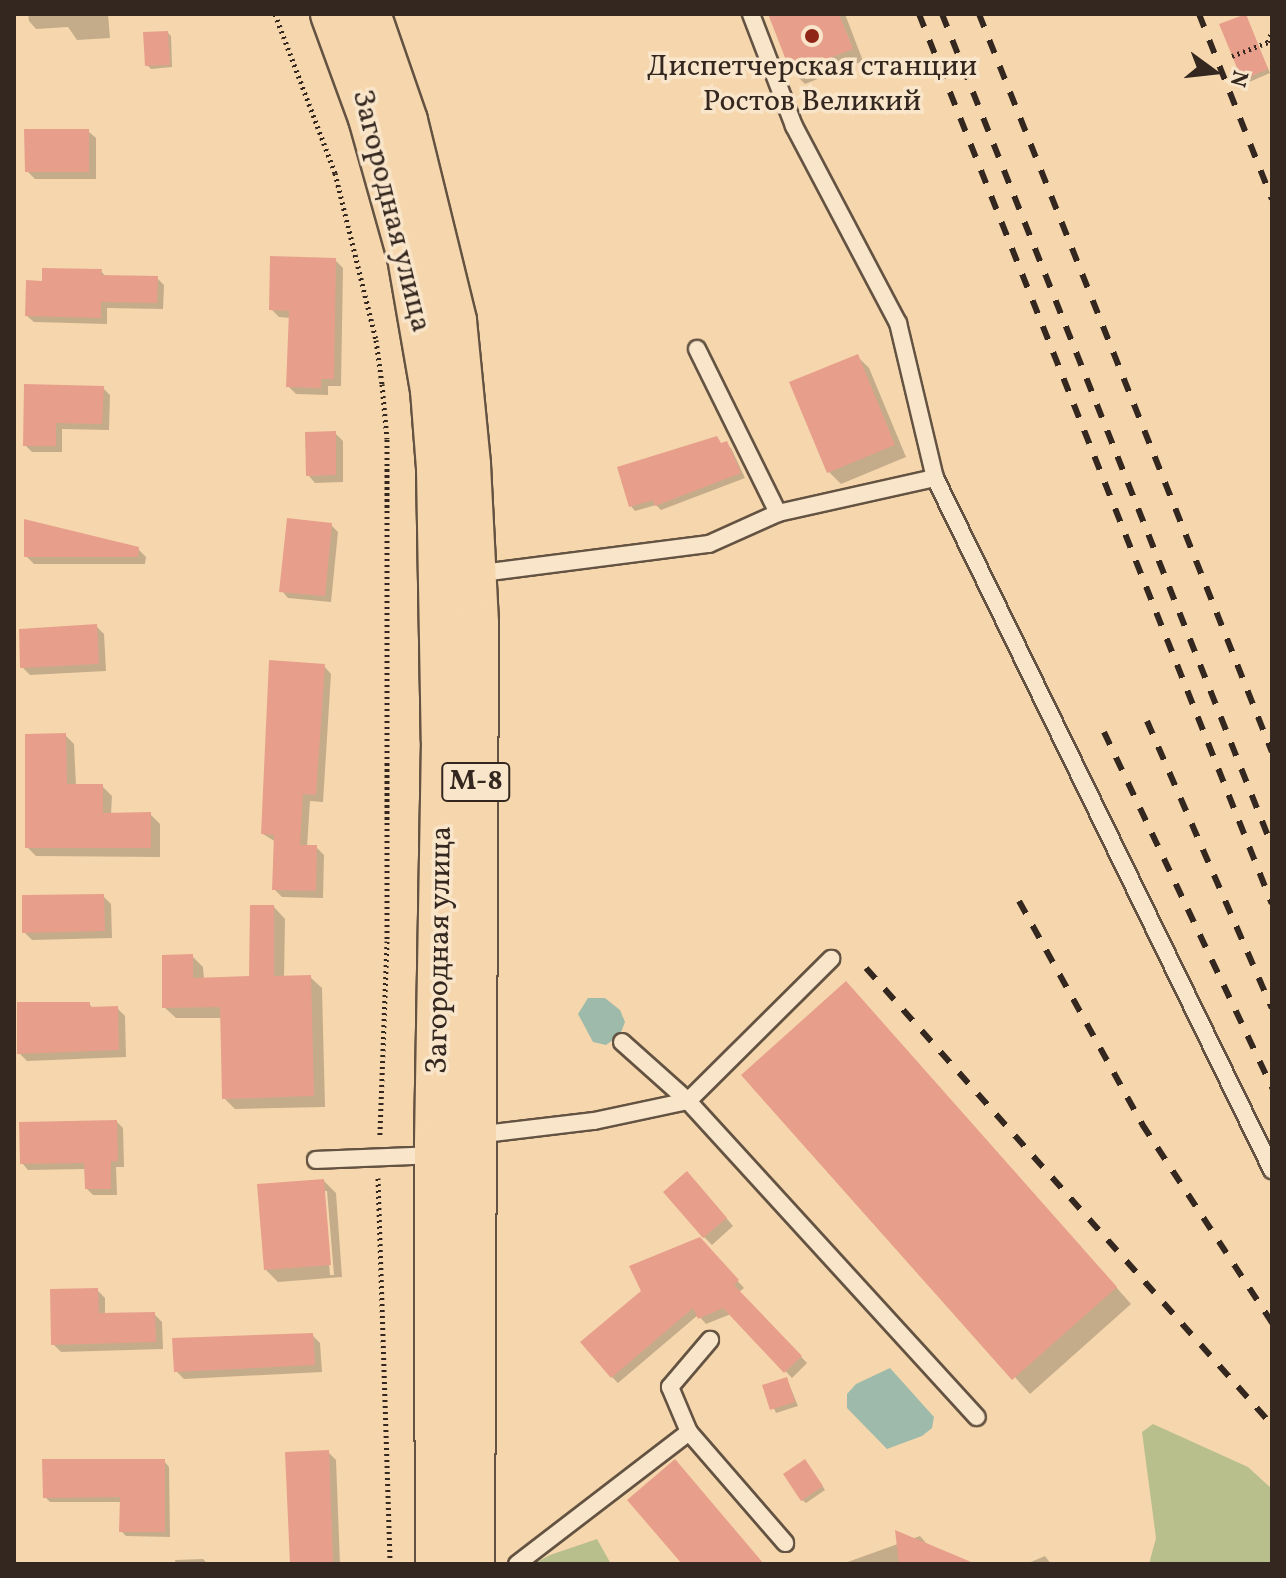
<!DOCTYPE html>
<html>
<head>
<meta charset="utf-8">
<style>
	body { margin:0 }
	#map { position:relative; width:1286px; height:1578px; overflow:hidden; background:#f6d7ad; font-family:Vollkorn,serif }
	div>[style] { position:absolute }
	.green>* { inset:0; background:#b8bf8d }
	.water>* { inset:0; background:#9dbaaa }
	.shadow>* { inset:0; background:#0003 }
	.building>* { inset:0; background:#e79f8c }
	.path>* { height:5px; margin-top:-2.5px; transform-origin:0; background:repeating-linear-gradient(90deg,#33271f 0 2px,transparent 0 6px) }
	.roads { filter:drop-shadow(2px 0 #645342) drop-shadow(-2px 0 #645342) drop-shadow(0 2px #645342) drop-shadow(0 -2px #645342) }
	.service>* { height:16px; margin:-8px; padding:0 8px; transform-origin:8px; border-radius:8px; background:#f9e5ca }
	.trunk>* { height:44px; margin:-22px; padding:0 22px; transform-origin:22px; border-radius:22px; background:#f6d7ad }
	.rail>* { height:6px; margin-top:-3px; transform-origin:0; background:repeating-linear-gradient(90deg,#33271f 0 14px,transparent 0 28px) }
	.dots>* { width:22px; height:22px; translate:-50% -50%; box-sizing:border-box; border:4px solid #f9e5ca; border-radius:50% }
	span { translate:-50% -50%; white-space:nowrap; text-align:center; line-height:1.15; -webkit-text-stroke:7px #f9e5ca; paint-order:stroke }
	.shield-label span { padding:2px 6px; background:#f9e5ca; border:2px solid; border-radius:6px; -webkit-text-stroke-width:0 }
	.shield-label { font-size:28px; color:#33271f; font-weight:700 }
	.poi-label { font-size:30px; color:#33271f }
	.street-label { font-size:30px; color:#33271f }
	.frame { position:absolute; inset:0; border:16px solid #33271f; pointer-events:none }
	.north { position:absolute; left:1174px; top:32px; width:80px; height:80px; -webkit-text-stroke:6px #f9e5ca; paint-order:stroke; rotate:105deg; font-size:22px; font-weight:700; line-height:32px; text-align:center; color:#33271f }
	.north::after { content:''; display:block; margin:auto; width:28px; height:36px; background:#33271f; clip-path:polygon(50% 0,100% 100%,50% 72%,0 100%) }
</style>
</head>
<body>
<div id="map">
	<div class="green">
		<i style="clip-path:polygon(1153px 1424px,1248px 1467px,1272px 1489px,1272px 1564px,1149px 1564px,1156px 1538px,1142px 1432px)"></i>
		<i style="clip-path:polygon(597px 1539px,611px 1564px,533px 1564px,550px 1555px)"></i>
	</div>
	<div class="water">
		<i style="clip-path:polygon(588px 998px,605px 998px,620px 1010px,625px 1022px,620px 1035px,606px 1045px,593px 1042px,578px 1014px)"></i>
		<i style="clip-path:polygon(890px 1368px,934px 1417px,932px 1428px,922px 1436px,887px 1449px,847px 1408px,847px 1394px,856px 1384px)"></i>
	</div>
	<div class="shadow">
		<i style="clip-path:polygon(28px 14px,108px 14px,110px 38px,77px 40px,68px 27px,36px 29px,29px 21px)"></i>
		<i style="clip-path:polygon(770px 14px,845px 14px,863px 61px,805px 84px,793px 72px)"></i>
		<i style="clip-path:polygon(1245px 15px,1270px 73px,1247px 83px,1222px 25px)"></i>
		<i style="clip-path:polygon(168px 33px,171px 36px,172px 67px,151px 69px,147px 65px)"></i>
		<i style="clip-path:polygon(88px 131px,96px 138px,96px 179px,35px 179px,27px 171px)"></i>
		<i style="clip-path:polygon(335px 260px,343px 268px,341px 386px,328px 386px,328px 395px,296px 394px,288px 386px,290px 318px,279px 317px,271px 309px)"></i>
		<i style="clip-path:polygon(101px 271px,106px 277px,157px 278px,164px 285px,163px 309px,107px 308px,107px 324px,34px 322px,27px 316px,44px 283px)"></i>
		<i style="clip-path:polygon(857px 356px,869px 368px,906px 457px,841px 484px,829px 472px)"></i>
		<i style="clip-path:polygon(103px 388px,110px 395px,109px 430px,62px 429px,62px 452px,32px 452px,25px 445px)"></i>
		<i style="clip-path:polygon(335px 433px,343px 441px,343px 482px,315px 483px,308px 475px)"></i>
		<i style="clip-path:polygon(721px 443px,731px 448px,745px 478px,661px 510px,656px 505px,635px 511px,631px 506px)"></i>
		<i style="clip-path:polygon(331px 525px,338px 532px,331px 602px,288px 598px,282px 591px)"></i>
		<i style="clip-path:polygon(138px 549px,146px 557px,145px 564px,34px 564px,26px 556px)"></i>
		<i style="clip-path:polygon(96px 626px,104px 634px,106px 671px,30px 675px,22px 667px)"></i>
		<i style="clip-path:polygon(324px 666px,331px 674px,323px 802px,310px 801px,307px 847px,316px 847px,324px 855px,323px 898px,282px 897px,274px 889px,276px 842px,263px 834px)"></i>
		<i style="clip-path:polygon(65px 735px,74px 744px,76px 786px,102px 786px,112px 796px,111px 815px,150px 814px,160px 824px,160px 857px,36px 856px,27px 847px)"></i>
		<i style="clip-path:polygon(103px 896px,111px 904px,112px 938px,32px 940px,24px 932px)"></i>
		<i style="clip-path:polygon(274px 907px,285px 919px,284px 978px,310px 977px,322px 988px,325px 1107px,235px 1109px,224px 1098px,222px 1018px,176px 1018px,164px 1007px,192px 956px,203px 967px,204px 979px,251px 978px)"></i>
		<i style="clip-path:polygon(862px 1000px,1131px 1304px,1030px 1394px,744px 1075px)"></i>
		<i style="clip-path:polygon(89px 1004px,94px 1009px,117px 1008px,125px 1016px,126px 1057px,27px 1061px,19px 1053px)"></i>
		<i style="clip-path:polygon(117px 1122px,123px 1128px,124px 1167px,116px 1167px,117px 1195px,93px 1195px,87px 1189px,86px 1169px,28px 1170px,22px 1163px)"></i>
		<i style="clip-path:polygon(evenodd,324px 1181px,336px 1193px,342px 1277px,278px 1282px,266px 1270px,324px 1181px,323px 1191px,327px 1191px,334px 1275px,330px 1275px,323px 1191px)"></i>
		<i style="clip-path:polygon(695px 1181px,733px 1226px,712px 1245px,704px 1237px)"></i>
		<i style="clip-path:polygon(699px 1239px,744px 1288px,739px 1292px,807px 1363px,792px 1378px,731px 1314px,706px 1324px,698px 1315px,618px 1383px,612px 1377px,643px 1291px)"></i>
		<i style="clip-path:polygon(97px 1290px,105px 1298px,105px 1315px,154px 1314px,162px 1322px,163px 1349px,61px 1352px,53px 1344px)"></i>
		<i style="clip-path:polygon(312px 1335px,320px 1343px,322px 1372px,184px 1379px,176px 1371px)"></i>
		<i style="clip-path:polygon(787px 1379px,798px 1406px,776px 1413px,764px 1386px)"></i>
		<i style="clip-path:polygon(328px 1452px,336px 1460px,340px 1564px,292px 1564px)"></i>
		<i style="clip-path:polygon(164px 1461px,169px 1467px,170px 1537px,126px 1536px,121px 1531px,121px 1502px,50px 1502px,45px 1497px)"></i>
		<i style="clip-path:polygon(808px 1465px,825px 1490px,806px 1503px,802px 1500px)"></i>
		<i style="clip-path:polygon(920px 1536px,932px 1550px,936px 1564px,842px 1564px)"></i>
		<i style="clip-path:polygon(1045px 1556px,1051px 1564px,1026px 1564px)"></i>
		<i style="clip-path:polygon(203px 1559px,208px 1564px,176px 1564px,175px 1560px)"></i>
	</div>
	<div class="building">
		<i style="clip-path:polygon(768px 14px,839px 14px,853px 49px,791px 73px)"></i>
		<i style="clip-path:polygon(1246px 14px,1268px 69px,1242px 80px,1219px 24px)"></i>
		<i style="clip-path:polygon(168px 31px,170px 65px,145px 66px,143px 32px)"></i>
		<i style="clip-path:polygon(24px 129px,89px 129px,89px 172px,25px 172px)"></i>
		<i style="clip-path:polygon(270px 256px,336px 258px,334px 379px,321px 379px,321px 388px,286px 387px,289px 311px,269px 310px)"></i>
		<i style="clip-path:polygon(42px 268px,102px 269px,101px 275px,158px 276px,157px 303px,101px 302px,101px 318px,25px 316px,26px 280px,42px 281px)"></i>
		<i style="clip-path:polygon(858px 354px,895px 445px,827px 473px,789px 382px)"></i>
		<i style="clip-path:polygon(24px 384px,104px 386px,102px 424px,56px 423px,56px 446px,23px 446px)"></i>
		<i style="clip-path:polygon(336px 431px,336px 475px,306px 476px,305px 432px)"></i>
		<i style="clip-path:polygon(717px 436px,721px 443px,727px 441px,741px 473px,655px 506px,653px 500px,629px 507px,617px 467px)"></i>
		<i style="clip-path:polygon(287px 518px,332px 523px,325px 596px,279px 592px)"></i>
		<i style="clip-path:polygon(24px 519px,139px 547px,138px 557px,24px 557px)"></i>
		<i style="clip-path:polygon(97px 624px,99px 664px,20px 668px,19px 629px)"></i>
		<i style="clip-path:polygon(269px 660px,325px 664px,316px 795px,303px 794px,300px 845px,317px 845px,316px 891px,272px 890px,274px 835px,261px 834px)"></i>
		<i style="clip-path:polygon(66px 733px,67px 784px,103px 784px,103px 813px,151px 812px,151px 848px,25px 848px,25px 734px)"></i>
		<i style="clip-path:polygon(104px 894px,105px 931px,22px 933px,22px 895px)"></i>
		<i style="clip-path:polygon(250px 905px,274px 905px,274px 976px,311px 975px,314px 1096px,222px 1099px,220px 1007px,162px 1008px,162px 955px,193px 954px,193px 978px,249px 976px)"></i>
		<i style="clip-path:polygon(846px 981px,1117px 1287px,1012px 1380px,741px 1075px)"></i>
		<i style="clip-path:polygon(17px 1002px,90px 1002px,90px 1007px,118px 1006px,119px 1050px,17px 1054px)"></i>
		<i style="clip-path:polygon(117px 1120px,118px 1161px,111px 1161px,111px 1189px,85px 1189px,84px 1163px,20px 1164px,19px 1122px)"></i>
		<i style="clip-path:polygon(687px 1171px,727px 1218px,703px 1238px,663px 1192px)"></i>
		<i style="clip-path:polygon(324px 1179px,331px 1265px,264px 1270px,257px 1184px)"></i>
		<i style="clip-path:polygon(700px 1237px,739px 1280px,734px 1285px,802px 1356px,784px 1373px,723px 1308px,698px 1319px,693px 1308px,611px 1378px,580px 1342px,641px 1291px,629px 1266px)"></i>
		<i style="clip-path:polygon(98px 1288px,99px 1313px,155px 1312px,156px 1342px,51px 1345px,50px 1289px)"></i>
		<i style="clip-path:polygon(313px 1333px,315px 1365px,174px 1372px,172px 1338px)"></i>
		<i style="clip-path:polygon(787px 1377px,795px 1402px,770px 1410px,762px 1385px)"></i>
		<i style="clip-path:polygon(329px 1450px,333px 1564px,290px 1564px,285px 1452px)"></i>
		<i style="clip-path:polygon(42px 1459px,165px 1459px,165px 1532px,119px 1532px,120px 1497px,43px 1498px)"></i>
		<i style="clip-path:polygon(675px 1459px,764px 1564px,682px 1564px,627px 1500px)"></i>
		<i style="clip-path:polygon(805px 1459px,823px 1486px,801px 1501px,783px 1474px)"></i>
		<i style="clip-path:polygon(895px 1530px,976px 1564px,899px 1564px)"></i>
	</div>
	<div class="path">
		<i style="left:275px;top:14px;width:170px;rotate:69.3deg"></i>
		<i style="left:335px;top:173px;width:172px;rotate:76.2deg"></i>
		<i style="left:376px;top:340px;width:44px;rotate:82.2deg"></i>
		<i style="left:382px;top:384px;width:55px;rotate:84.8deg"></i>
		<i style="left:387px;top:439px;width:502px;rotate:90deg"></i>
		<i style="left:387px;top:941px;width:195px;rotate:92.1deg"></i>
		<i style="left:1232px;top:56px;width:39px;rotate:-21deg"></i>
		<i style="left:1268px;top:42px;width:12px;rotate:-70deg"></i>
		<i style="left:378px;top:1178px;width:386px;rotate:88.2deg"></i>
	</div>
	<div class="roads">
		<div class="service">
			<i style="left:751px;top:14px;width:120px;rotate:69deg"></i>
			<i style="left:794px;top:126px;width:223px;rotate:62.2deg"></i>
			<i style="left:898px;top:323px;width:159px;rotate:76.6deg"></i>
			<i style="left:697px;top:349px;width:183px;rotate:63.7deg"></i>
			<i style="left:474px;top:574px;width:237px;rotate:-7.3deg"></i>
			<i style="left:709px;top:544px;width:76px;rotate:-24.2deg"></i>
			<i style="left:778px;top:513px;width:161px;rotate:-12.6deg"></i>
			<i style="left:935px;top:478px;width:770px;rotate:64.03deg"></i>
			<i style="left:622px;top:1042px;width:89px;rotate:41.8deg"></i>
			<i style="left:688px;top:1101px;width:202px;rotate:-44.8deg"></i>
			<i style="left:476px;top:1135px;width:119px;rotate:-6.8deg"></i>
			<i style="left:594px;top:1121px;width:96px;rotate:-12deg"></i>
			<i style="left:688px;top:1101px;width:428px;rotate:47.6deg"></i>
			<i style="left:316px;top:1160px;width:119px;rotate:-2.4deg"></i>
			<i style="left:689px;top:1432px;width:147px;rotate:49.1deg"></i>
			<i style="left:517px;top:1564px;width:217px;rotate:-37.5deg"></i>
			<i style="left:689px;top:1432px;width:49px;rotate:-112.9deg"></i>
			<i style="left:670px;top:1387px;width:62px;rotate:-49.6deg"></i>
		</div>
		<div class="trunk">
			<i style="left:333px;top:14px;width:111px;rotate:69.9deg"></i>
			<i style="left:371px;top:118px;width:144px;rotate:74.3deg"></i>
			<i style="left:410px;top:257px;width:135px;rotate:80.2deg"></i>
			<i style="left:433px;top:390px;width:78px;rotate:85.6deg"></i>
			<i style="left:439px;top:468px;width:273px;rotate:89deg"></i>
			<i style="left:444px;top:741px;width:403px;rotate:91deg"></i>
			<i style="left:437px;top:1144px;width:420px;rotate:89.9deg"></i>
			<i style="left:368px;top:14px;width:113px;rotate:70.9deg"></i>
			<i style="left:405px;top:121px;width:206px;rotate:76.2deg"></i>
			<i style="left:454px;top:321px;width:145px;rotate:84.4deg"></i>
			<i style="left:468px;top:465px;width:158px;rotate:87.1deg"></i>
			<i style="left:476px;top:623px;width:941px;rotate:90.24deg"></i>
		</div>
	</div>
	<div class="rail">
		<i style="left:919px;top:14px;width:957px;rotate:68.37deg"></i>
		<i style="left:942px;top:14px;width:895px;rotate:68.37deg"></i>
		<i style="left:979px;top:14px;width:794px;rotate:68.35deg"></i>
		<i style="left:1199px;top:14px;width:199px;rotate:68.5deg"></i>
		<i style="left:1147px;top:721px;width:313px;rotate:66.5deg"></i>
		<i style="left:1104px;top:732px;width:394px;rotate:64.7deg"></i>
		<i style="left:1019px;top:901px;width:255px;rotate:61.1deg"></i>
		<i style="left:1142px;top:1124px;width:238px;rotate:56.8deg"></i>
		<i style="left:866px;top:968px;width:611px;rotate:48.38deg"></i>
	</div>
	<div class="dots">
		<i style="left:812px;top:36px;background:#8f2418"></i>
	</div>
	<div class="shield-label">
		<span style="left:476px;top:782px">М-8</span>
	</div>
	<div class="poi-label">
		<span style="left:812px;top:84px">Диспетчерская станции<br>Ростов Великий</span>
	</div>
	<div class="street-label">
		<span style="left:391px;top:211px;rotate:76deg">Загородная улица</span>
		<span style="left:440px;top:950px;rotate:-89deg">Загородная улица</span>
	</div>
	<div class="frame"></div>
	<div class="north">N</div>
</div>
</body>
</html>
